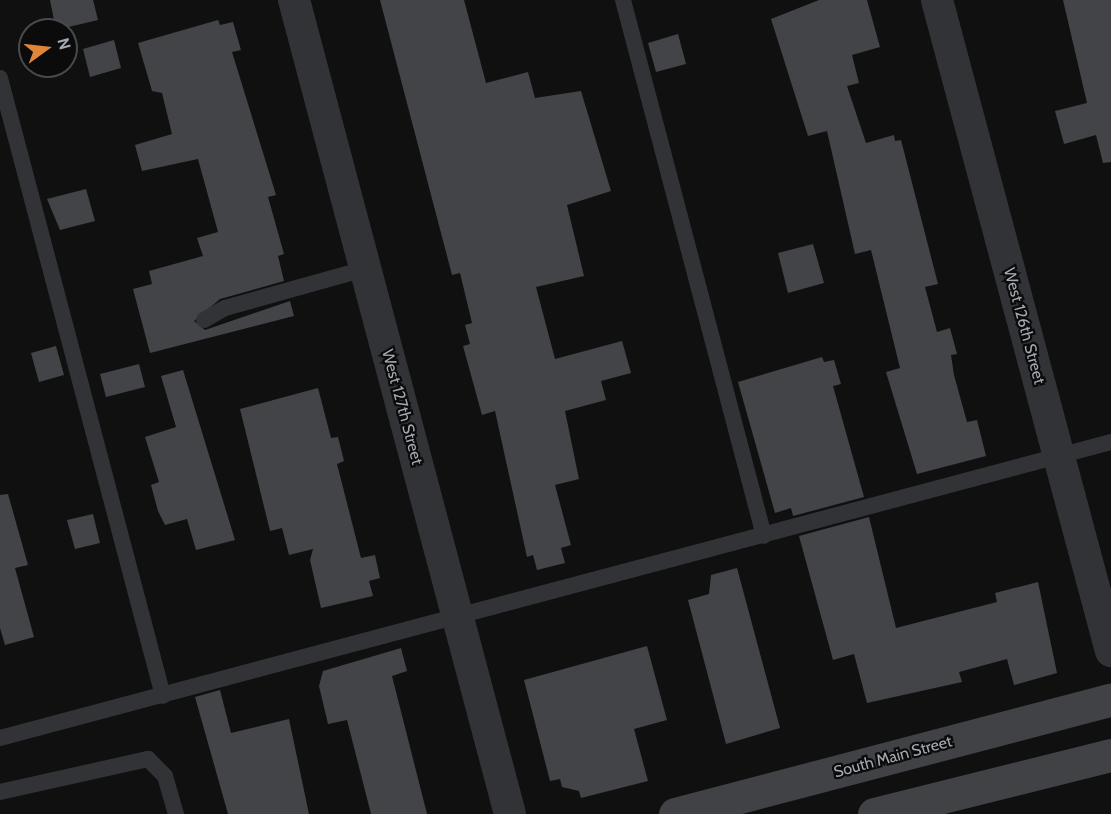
<!DOCTYPE html>
<html>
<head>
<meta charset="utf-8">
<style>
	body { margin:0 }
	#map { position:relative; width:1111px; height:814px; overflow:hidden; background:#101011; font-family:Cabin,sans-serif }
	div>[style] { position:absolute }
	.building>* { inset:0; background:#424447 }
	.lane>* { height:16px; margin:-8px; padding:0 8px; transform-origin:8px; border-radius:8px; background:#323336 }
	.street>* { height:32px; margin:-16px; padding:0 16px; transform-origin:16px; border-radius:16px; background:#323336 }
	.secondary>* { height:33px; margin:-16.5px; padding:0 16.5px; transform-origin:16.5px; border-radius:16.5px; background:#404246 }
	span { translate:-50% -50%; white-space:nowrap; text-align:center; line-height:1.15; -webkit-text-stroke:4.5px #0b0b0c; paint-order:stroke }
	.street-label { font-size:16px; color:#a3aab1 }
	.north { position:absolute; left:18px; top:18px; width:60px; height:60px; box-sizing:border-box; background:#0b0b0c; border:2px solid #484b4e; border-radius:50%; rotate:75deg; font-size:16px; font-weight:700; line-height:24px; text-align:center; color:#a3aab1 }
	.north::after { content:''; display:block; margin:auto; width:21px; height:27px; background:#e18639; clip-path:polygon(50% 0,100% 100%,50% 72%,0 100%) }
</style>
</head>
<body>
<div id="map">
	<div class="building">
		<i style="clip-path:polygon(50px 0,93px 0,98px 20px,56px 30px)"></i>
		<i style="clip-path:polygon(380px 0,464px 0,486px 83px,528px 72px,535px 98px,581px 91px,611px 191px,567px 205px,584px 276px,536px 287px,555px 359px,622px 341px,631px 373px,601px 381px,606px 400px,565px 411px,579px 479px,555px 485px,571px 545px,561px 548px,565px 563px,537px 570px,533px 555px,527px 557px,495px 411px,482px 415px,463px 346px,470px 344px,465px 325px,472px 323px,460px 273px,452px 275px)"></i>
		<i style="clip-path:polygon(819px 0,867px 0,880px 47px,852px 55px,859px 83px,847px 86px,866px 143px,894px 135px,895px 141px,901px 140px,938px 284px,925px 287px,937px 332px,950px 328px,957px 354px,951px 355px,954px 375px,967px 422px,977px 420px,986px 456px,917px 474px,886px 372px,900px 368px,871px 250px,855px 254px,827px 131px,808px 136px,771px 19px)"></i>
		<i style="clip-path:polygon(1063px 0,1111px 0,1111px 162px,1103px 163px,1096px 135px,1064px 144px,1055px 111px,1087px 103px)"></i>
		<i style="clip-path:polygon(218px 20px,220px 25px,233px 22px,241px 50px,232px 52px,276px 195px,268px 197px,284px 254px,278px 256px,284px 281px,220px 299px,194px 321px,205px 330px,290px 301px,294px 316px,150px 353px,133px 289px,152px 284px,149px 271px,203px 256px,197px 238px,218px 232px,198px 159px,142px 171px,135px 145px,172px 134px,162px 93px,152px 91px,138px 43px)"></i>
		<i style="clip-path:polygon(678px 34px,686px 64px,656px 72px,648px 43px)"></i>
		<i style="clip-path:polygon(114px 40px,121px 68px,90px 77px,83px 49px)"></i>
		<i style="clip-path:polygon(86px 189px,95px 221px,60px 230px,47px 199px)"></i>
		<i style="clip-path:polygon(813px 244px,824px 283px,788px 293px,778px 253px)"></i>
		<i style="clip-path:polygon(56px 346px,64px 375px,39px 382px,31px 353px)"></i>
		<i style="clip-path:polygon(822px 357px,824px 362px,834px 360px,841px 384px,833px 386px,864px 497px,793px 516px,791px 508px,775px 513px,738px 382px)"></i>
		<i style="clip-path:polygon(139px 364px,145px 387px,106px 397px,100px 374px)"></i>
		<i style="clip-path:polygon(183px 370px,235px 540px,196px 550px,187px 519px,165px 525px,158px 511px,151px 485px,159px 482px,145px 437px,176px 427px,161px 376px)"></i>
		<i style="clip-path:polygon(318px 388px,331px 438px,338px 437px,344px 461px,337px 464px,361px 558px,375px 555px,380px 578px,369px 581px,373px 596px,321px 608px,310px 560px,313px 549px,289px 555px,282px 528px,270px 531px,240px 409px)"></i>
		<i style="clip-path:polygon(8px 494px,28px 565px,15px 568px,34px 637px,5px 645px,0 628px,0 495px)"></i>
		<i style="clip-path:polygon(93px 514px,100px 543px,75px 549px,67px 520px)"></i>
		<i style="clip-path:polygon(869px 517px,896px 628px,997px 602px,995px 593px,1038px 582px,1057px 673px,1014px 685px,1007px 659px,959px 672px,962px 682px,867px 703px,854px 654px,833px 660px,799px 536px)"></i>
		<i style="clip-path:polygon(737px 568px,780px 728px,726px 744px,688px 600px,709px 594px,711px 575px)"></i>
		<i style="clip-path:polygon(647px 646px,667px 720px,634px 729px,648px 781px,581px 798px,579px 791px,562px 787px,560px 779px,550px 781px,524px 680px)"></i>
		<i style="clip-path:polygon(401px 648px,407px 671px,392px 676px,427px 814px,371px 814px,347px 720px,328px 724px,319px 686px,323px 671px)"></i>
		<i style="clip-path:polygon(220px 690px,231px 733px,289px 719px,309px 814px,228px 814px,195px 697px)"></i>
	</div>
	<div class="lane">
		<i style="left:623px;top:0;width:554px;rotate:75.26deg"></i>
		<i style="left:0;top:78px;width:639px;rotate:75.22deg"></i>
		<i style="left:204px;top:320px;width:24px;rotate:-30deg"></i>
		<i style="left:225px;top:308px;width:145px;rotate:-15.6deg"></i>
		<i style="left:0;top:738px;width:1150px;rotate:-14.92deg"></i>
		<i style="left:0;top:792px;width:152px;rotate:-12.6deg"></i>
		<i style="left:148px;top:759px;width:24px;rotate:45deg"></i>
		<i style="left:165px;top:776px;width:40px;rotate:74deg"></i>
	</div>
	<div class="street">
		<i style="left:294px;top:0;width:842px;rotate:75.14deg"></i>
		<i style="left:937px;top:0;width:674px;rotate:75.04deg"></i>
	</div>
	<div class="secondary">
		<i style="left:675px;top:814px;width:451px;rotate:-14.7deg"></i>
		<i style="left:874px;top:814px;width:244px;rotate:-14deg"></i>
	</div>
	<div class="street-label">
		<span style="left:1024px;top:326px;rotate:75deg">West 126th Street</span>
		<span style="left:402px;top:407px;rotate:75deg">West 127th Street</span>
		<span style="left:893px;top:757px;rotate:-15deg">South Main Street</span>
	</div>
	<div class="north">N</div>
</div>
</body>
</html>
